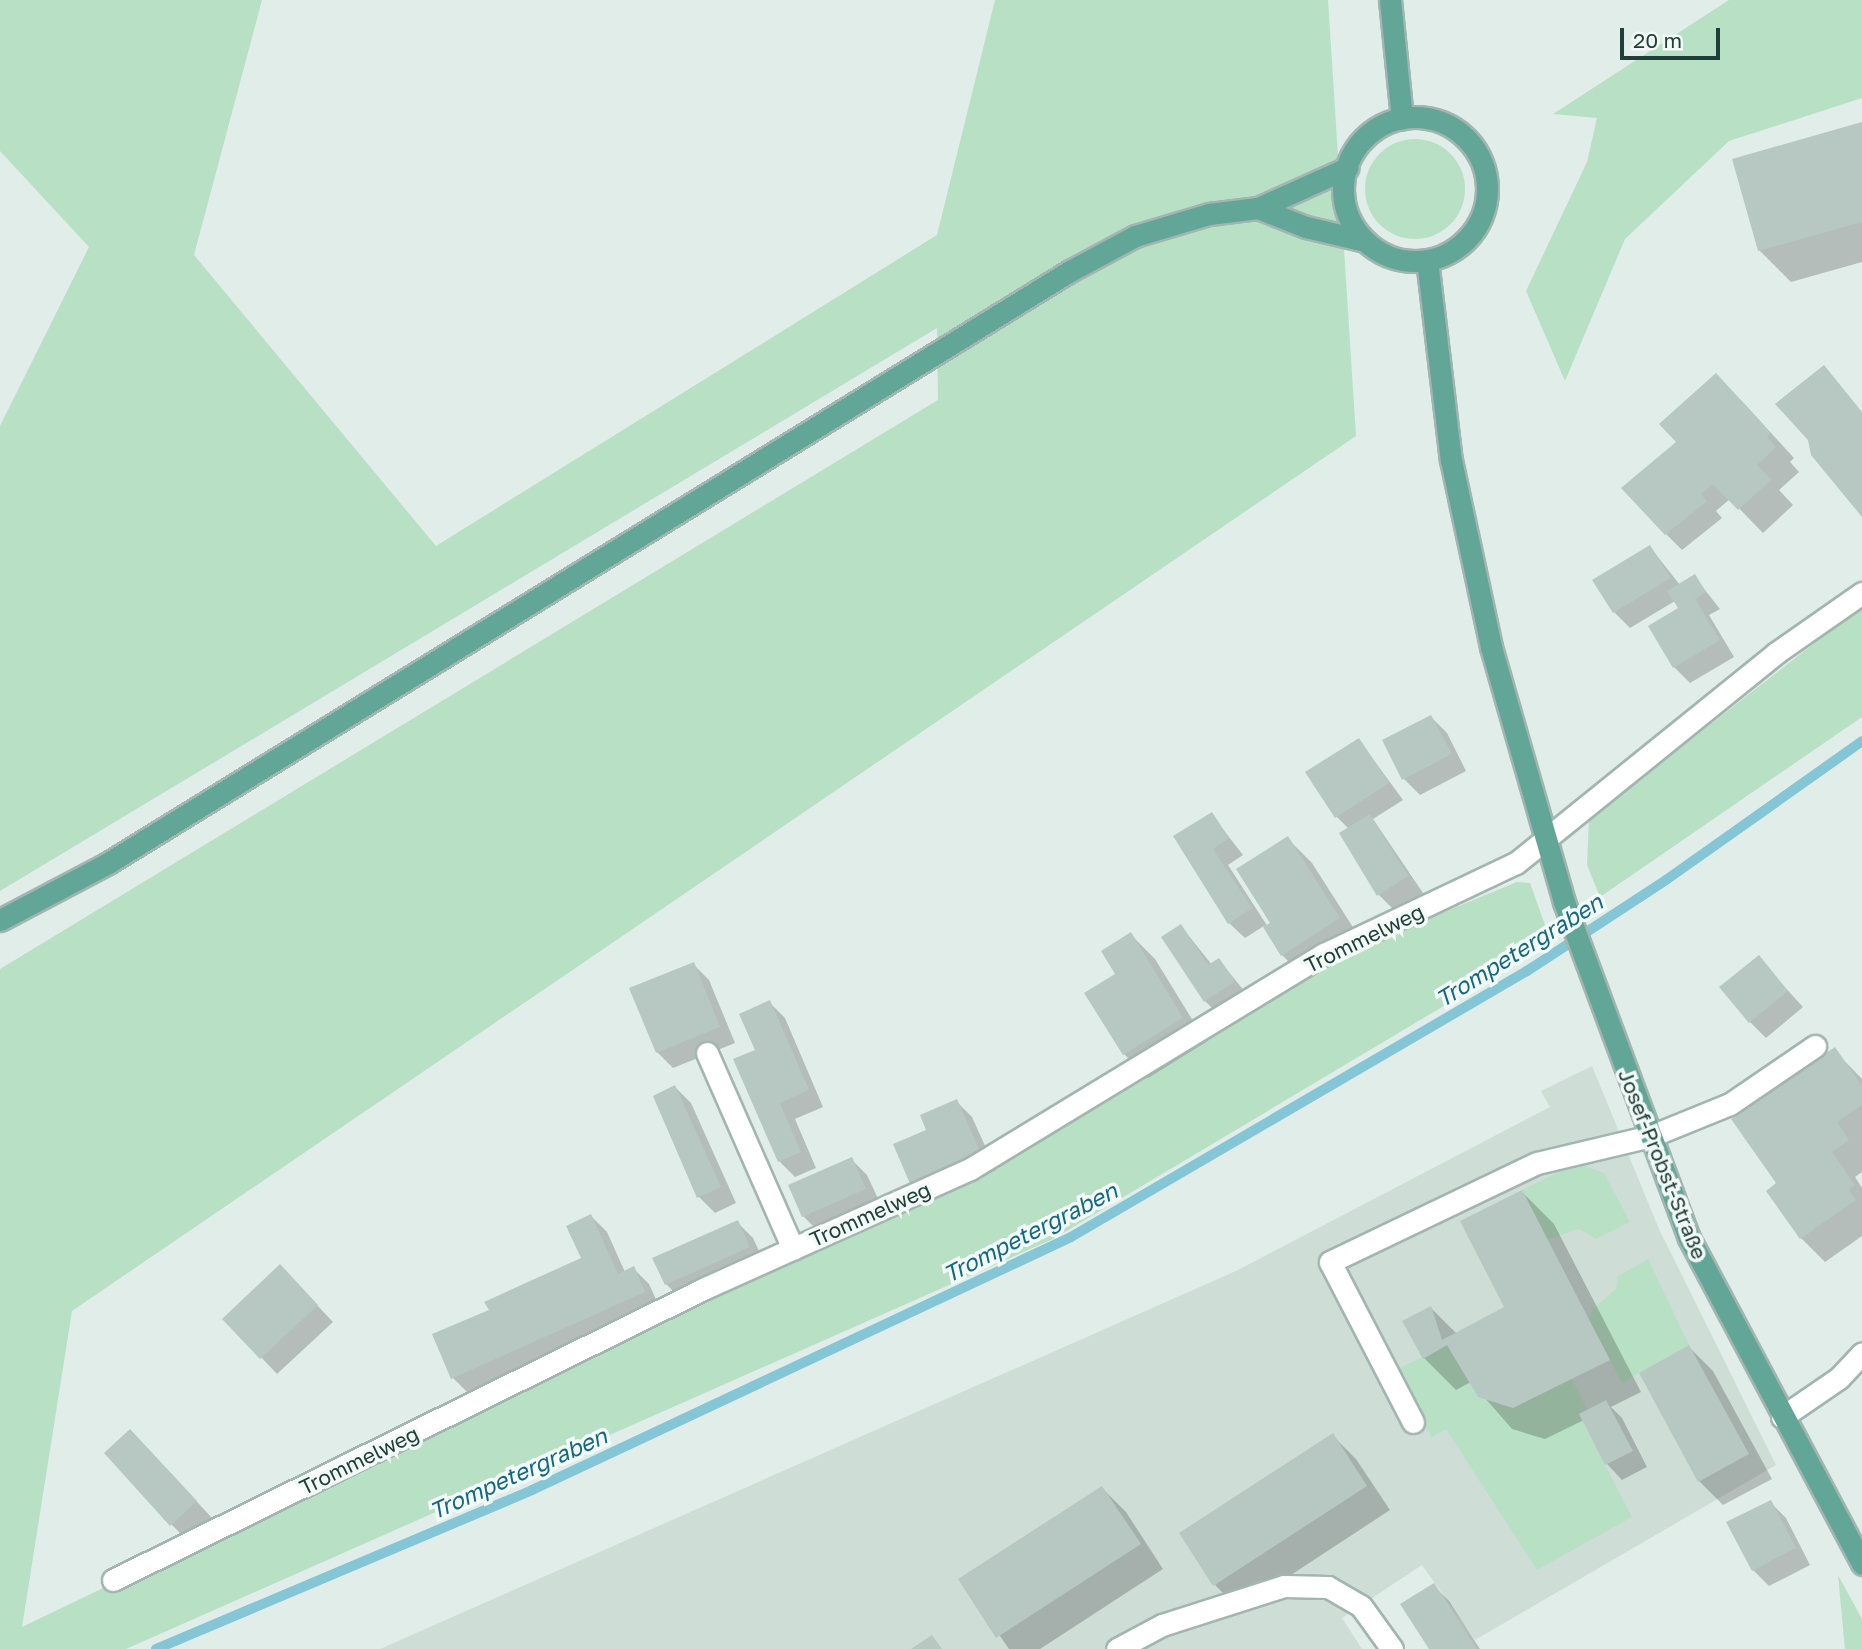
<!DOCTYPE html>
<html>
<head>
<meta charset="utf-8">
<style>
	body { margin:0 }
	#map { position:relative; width:1862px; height:1649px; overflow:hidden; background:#e1ede8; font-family:"Golos Text",sans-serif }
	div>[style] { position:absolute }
	.built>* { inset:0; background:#cfddd7 }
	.green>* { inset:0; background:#b8e0c5 }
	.round { border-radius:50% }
	.shadow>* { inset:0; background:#0003 }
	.stream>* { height:10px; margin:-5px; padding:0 5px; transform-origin:5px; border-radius:5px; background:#84c5d6 }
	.building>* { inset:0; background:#b6c8c1 }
	.roads { filter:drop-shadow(2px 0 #a3b5b0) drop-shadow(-2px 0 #a3b5b0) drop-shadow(0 2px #a3b5b0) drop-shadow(0 -2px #a3b5b0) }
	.minor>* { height:21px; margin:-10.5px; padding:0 10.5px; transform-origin:10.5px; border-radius:10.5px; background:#fff }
	.major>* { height:21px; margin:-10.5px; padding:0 10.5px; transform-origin:10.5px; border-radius:10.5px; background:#62a698 }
	.major>.ring { margin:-10.5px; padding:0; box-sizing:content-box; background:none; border:21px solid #62a698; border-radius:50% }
	span { translate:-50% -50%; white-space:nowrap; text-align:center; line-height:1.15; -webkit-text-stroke:7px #f2f9f6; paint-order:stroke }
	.street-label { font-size:21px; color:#203f38 }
	.water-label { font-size:23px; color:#15687f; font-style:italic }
	.scale { position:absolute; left:1620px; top:28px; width:100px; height:32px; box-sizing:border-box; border:4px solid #203f38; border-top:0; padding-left:9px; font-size:21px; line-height:24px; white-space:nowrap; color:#203f38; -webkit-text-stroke:5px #f2f9f6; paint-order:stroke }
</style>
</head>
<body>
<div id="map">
	<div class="built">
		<i style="clip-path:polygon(1592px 1066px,1659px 1229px,1776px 1465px,1475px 1640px,1422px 1565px,1342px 1618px,1362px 1649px,380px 1649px,1236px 1271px,1550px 1107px,1541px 1091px)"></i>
	</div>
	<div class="green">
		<i style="clip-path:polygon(0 0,262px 0,194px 255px,436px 546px,937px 235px,995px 0,1328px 0,1356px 436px,72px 1311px,22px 1627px,725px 1289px,1004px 1160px,1327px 960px,1517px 882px,1530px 883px,1551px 942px,1053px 1239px,126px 1649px,0 1649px,0 969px,938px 400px,937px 328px,0 891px,0 426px,89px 247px,0 151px)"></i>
		<i style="clip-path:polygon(1729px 0,1862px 0,1862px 98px,1729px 141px,1625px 239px,1565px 381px,1526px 291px,1587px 162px,1597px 118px,1553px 114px)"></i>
		<i class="round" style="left:1365px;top:139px;width:100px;height:100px"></i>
		<i style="clip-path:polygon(1862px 606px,1862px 717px,1600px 897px,1587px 865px,1589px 819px)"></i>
		<i style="clip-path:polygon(1578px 1163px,1604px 1173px,1630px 1222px,1596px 1239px,1579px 1229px,1548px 1239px,1522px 1190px)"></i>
		<i style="clip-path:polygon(1648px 1259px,1689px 1345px,1622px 1383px,1589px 1319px,1593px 1309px,1616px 1289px,1618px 1276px)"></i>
		<i style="clip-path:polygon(1447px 1345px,1478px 1397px,1513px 1408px,1572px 1379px,1587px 1409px,1579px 1414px,1632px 1517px,1537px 1570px,1446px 1429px,1432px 1437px,1396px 1370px)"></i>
		<i style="clip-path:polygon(1838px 1575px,1862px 1619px,1862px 1649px,1845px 1649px)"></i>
	</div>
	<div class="shadow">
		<i style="clip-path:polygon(1862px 124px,1862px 262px,1791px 282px,1759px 250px)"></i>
		<i style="clip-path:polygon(1740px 399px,1794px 458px,1790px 462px,1799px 472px,1779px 490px,1793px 505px,1763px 533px,1730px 499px,1716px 511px,1722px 518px,1682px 550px,1666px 534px,1678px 442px)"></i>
		<i style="clip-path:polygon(1650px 547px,1680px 585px,1694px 576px,1720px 609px,1709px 615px,1734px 657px,1690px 683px,1674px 667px,1680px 609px,1675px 601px,1630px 628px,1614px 612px)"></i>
		<i style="clip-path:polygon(1431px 717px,1447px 733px,1466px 771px,1420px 795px,1404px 779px)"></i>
		<i style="clip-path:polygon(1359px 740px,1403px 800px,1373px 819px,1423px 893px,1395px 911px,1379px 895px,1349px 829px,1336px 816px)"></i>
		<i style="clip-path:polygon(1211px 814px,1243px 855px,1228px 865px,1268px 927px,1272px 924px,1288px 839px,1312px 863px,1363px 943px,1306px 979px,1282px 955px,1264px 926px,1245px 938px,1229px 923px,1176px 837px)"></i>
		<i style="clip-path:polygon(1181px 926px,1212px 965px,1219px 960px,1250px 998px,1221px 1017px,1205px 1001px)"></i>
		<i style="clip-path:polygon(1131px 935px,1155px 959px,1206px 1042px,1148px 1078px,1124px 1054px,1118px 975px)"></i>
		<i style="clip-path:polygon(1758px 958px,1803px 1007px,1766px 1038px,1750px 1022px)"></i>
		<i style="clip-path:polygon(693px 964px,709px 980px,735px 1043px,673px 1068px,657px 1052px)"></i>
		<i style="clip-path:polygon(769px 1002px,785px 1018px,823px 1107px,795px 1119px,816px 1168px,795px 1177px,779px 1161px,757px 1051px)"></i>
		<i style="clip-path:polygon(1834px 1050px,1862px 1079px,1862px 1172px,1855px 1177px,1862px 1188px,1862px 1236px,1825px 1262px,1801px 1238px)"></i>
		<i style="clip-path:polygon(675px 1087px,691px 1103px,736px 1203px,715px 1213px,699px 1197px)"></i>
		<i style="clip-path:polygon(956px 1101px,972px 1117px,996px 1170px,928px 1201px,912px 1185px,928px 1131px)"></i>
		<i style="clip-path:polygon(851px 1159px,867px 1175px,881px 1205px,819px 1232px,803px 1216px,790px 1186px)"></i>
		<i style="clip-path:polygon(1522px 1192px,1554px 1224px,1641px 1392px,1611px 1407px,1622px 1418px,1647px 1467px,1622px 1480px,1607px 1464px,1584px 1420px,1545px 1439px,1512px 1429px,1471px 1382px,1456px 1390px,1424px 1358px,1431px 1308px,1457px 1334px,1506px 1308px)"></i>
		<i style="clip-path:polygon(591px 1216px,607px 1232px,625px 1272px,633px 1268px,649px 1284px,660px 1308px,469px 1394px,453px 1378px,490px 1311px,583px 1259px)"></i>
		<i style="clip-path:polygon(737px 1222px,753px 1238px,765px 1264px,682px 1300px,666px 1284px)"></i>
		<i style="clip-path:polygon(296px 1283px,333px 1322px,277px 1374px,225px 1319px)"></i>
		<i style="clip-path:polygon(1689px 1347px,1713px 1371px,1772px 1479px,1723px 1505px,1699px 1481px)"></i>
		<i style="clip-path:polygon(1332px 1435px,1356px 1459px,1390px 1510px,1239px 1609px,1215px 1585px)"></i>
		<i style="clip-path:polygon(146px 1447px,212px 1518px,187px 1540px,172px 1525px)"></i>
		<i style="clip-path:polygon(1102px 1488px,1126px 1512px,1163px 1569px,1040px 1649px,1009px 1649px,961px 1580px)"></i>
		<i style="clip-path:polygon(1770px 1502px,1786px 1518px,1810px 1565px,1769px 1586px,1753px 1570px)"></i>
		<i style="clip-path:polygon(1433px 1585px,1449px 1601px,1480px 1649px,1432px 1649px)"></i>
	</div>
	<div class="stream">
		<i style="left:156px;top:1649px;width:408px;rotate:-22.9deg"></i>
		<i style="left:532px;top:1490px;width:595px;rotate:-25.14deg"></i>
		<i style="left:1071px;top:1237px;width:528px;rotate:-30.26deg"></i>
		<i style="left:1527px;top:971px;width:166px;rotate:-33.2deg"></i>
		<i style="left:1666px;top:880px;width:240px;rotate:-35.3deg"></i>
	</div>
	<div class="building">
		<i style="clip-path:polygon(1862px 122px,1862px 222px,1758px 251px,1732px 159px)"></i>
		<i style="clip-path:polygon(1824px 365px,1862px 412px,1862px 517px,1811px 455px,1808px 440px,1775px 404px)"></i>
		<i style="clip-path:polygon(1716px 373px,1771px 433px,1767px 437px,1776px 447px,1757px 465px,1771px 480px,1738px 510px,1713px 484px,1701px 494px,1707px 501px,1665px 535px,1621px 488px,1676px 442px,1659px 424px)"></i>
		<i style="clip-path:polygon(1650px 545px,1671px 578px,1613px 613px,1592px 580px)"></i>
		<i style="clip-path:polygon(1695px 574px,1706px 592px,1695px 599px,1720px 640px,1673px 668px,1648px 626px,1678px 608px,1667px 591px)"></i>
		<i style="clip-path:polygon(1431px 715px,1452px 754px,1402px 780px,1382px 740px)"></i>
		<i style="clip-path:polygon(1359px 738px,1389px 783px,1335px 818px,1305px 772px)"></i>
		<i style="clip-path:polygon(1212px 812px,1229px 838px,1213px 849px,1252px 908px,1228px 924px,1173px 836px)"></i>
		<i style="clip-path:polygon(1370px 814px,1408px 876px,1377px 896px,1339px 833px)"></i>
		<i style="clip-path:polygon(1288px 836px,1340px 918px,1281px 956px,1263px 927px,1270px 923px,1236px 869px)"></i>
		<i style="clip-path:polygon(1181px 924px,1208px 965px,1219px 958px,1235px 981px,1204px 1002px,1161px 937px)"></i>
		<i style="clip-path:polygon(1131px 932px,1183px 1018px,1123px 1055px,1084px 993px,1115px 974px,1101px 951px)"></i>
		<i style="clip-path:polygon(1759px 955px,1788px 991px,1749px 1023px,1719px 987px)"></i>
		<i style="clip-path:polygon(694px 962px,720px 1027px,656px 1053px,629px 988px)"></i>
		<i style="clip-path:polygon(770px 1000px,809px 1090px,780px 1103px,801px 1152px,778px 1162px,733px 1059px,755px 1050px,739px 1014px)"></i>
		<i style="clip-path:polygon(1835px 1047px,1862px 1086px,1862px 1105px,1837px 1122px,1849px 1140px,1832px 1152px,1855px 1185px,1849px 1190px,1856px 1200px,1800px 1239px,1766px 1191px,1776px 1183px,1731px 1119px)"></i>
		<i style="clip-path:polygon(675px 1085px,721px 1187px,697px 1198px,653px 1096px)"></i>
		<i style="clip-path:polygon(957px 1099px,981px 1154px,911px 1186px,893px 1144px,926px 1130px,920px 1115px)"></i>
		<i style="clip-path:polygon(852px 1157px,866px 1189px,802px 1217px,788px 1185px)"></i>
		<i style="clip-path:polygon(1522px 1190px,1610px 1360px,1513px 1408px,1478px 1397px,1447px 1345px,1423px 1359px,1402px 1321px,1431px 1306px,1442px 1340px,1504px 1307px,1460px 1221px)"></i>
		<i style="clip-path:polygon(591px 1214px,618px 1274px,634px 1266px,645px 1292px,451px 1379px,432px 1334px,489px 1310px,484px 1302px,581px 1258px,566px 1226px)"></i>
		<i style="clip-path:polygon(738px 1220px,750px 1247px,665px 1285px,652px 1258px)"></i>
		<i style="clip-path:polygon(280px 1264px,318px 1305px,260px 1359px,222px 1319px)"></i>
		<i style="clip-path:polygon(1689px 1345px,1749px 1454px,1698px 1482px,1639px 1373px)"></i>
		<i style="clip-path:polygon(1606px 1400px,1633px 1451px,1605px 1465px,1579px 1414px)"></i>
		<i style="clip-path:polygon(130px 1429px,197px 1501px,170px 1526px,104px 1453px)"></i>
		<i style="clip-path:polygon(1333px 1433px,1367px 1486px,1213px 1586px,1179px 1533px)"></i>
		<i style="clip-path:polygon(1102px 1486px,1141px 1544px,996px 1638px,958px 1579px)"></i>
		<i style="clip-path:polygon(1771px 1500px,1796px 1548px,1752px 1571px,1726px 1522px)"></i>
		<i style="clip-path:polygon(1434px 1583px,1477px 1649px,1429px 1649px,1400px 1604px)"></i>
		<i style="clip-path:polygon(932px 1635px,942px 1649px,911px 1649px)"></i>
	</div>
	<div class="roads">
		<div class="minor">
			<i style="left:707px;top:1053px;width:214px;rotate:66.3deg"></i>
			<i style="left:1782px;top:1417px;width:69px;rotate:-34.4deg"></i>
			<i style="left:1839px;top:1378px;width:34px;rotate:-47deg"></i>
			<i style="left:1413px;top:1422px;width:180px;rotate:-117.4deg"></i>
			<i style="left:1330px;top:1262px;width:229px;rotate:-25.6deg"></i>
			<i style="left:1537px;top:1163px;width:117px;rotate:-13.3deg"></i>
			<i style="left:1651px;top:1136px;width:85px;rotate:-22.1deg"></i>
			<i style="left:1730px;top:1104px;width:103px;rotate:-34.3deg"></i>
			<i style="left:113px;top:1580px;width:660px;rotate:-26.25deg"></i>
			<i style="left:705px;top:1288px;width:290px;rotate:-24.2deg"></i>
			<i style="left:970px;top:1169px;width:414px;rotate:-31.3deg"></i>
			<i style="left:1324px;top:954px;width:212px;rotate:-25.4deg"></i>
			<i style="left:1516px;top:863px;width:334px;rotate:-38.9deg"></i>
			<i style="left:1776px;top:653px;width:105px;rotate:-34.9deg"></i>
			<i style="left:1117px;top:1649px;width:51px;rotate:-28.1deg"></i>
			<i style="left:1162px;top:1625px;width:128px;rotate:-17.7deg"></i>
			<i style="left:1284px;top:1586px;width:44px;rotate:1.3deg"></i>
			<i style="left:1328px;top:1587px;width:38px;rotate:30deg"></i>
			<i style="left:1361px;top:1606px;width:53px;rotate:54.2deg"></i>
		</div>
		<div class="major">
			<i style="left:1390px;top:0;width:119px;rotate:84.2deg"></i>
			<i class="ring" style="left:1343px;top:117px;width:123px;height:123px"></i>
			<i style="left:1258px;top:208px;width:52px;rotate:21.6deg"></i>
			<i style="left:1306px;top:227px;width:61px;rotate:13.3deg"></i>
			<i style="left:1427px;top:260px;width:201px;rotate:83.2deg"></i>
			<i style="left:1451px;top:460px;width:191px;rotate:77.9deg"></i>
			<i style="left:1491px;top:647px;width:265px;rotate:74deg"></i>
			<i style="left:1564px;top:902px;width:358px;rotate:69.6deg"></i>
			<i style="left:1689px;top:1238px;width:369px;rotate:62deg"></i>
			<i style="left:0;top:920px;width:122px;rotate:-27.8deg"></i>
			<i style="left:108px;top:863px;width:1130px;rotate:-31.61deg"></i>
			<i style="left:1070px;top:271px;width:74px;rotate:-28.3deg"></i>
			<i style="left:1135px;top:236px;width:77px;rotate:-16.6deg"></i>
			<i style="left:1209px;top:214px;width:49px;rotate:-7deg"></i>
			<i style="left:1258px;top:208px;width:98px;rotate:-24.2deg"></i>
		</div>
	</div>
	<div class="street-label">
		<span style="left:1364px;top:938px;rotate:-26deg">Trommelweg</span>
		<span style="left:1663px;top:1164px;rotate:68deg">Josef-Probst-Straße</span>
		<span style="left:870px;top:1214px;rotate:-24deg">Trommelweg</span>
		<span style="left:359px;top:1460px;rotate:-26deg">Trommelweg</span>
	</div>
	<div class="water-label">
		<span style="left:1519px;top:950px;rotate:-32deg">Trompetergraben</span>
		<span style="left:1030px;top:1232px;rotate:-27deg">Trompetergraben</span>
		<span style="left:518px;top:1473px;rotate:-24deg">Trompetergraben</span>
	</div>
	<div class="scale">20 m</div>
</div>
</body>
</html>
